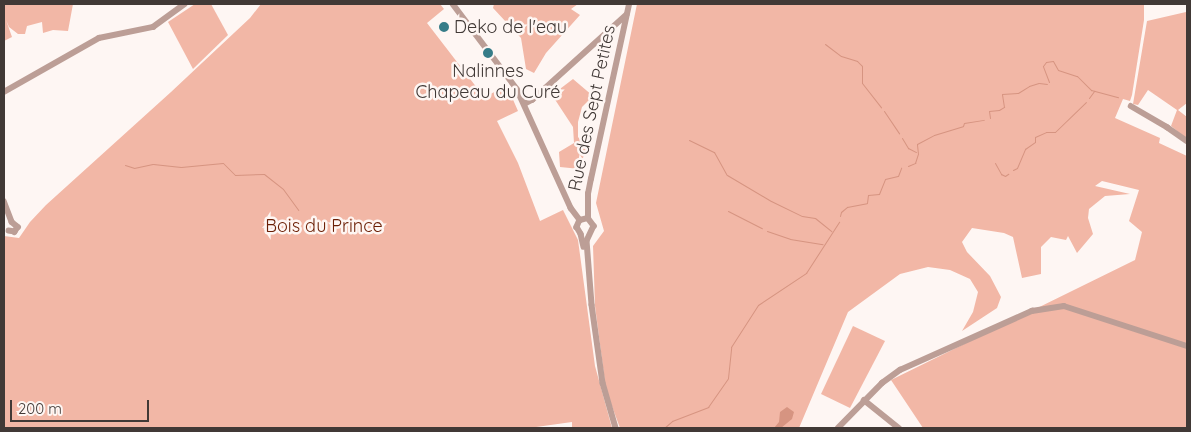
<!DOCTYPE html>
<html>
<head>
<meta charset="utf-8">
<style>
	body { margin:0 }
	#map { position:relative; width:1191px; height:432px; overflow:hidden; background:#fef6f3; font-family:Quicksand,sans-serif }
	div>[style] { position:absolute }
	.green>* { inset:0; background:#f2b7a6 }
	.water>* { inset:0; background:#d69481 }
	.stream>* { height:1px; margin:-0.5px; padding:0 0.5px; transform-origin:0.5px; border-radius:0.5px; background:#d69481 }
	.minor>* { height:5.5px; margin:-2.75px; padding:0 2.75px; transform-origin:2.75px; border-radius:2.75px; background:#bc9e96 }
	.dots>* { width:14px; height:14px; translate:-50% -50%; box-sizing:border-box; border:2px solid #fef6f3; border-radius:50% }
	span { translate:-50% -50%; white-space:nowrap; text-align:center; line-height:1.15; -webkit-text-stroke:5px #fef6f3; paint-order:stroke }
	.poi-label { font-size:18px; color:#413936 }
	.left { translate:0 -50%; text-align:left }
	.street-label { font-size:18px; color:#413936 }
	.park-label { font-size:18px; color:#6b1e04 }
	.frame { position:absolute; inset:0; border:5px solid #413936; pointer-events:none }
	.scale { position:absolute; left:10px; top:400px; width:139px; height:22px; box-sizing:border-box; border:2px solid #413936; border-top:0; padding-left:6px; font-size:15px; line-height:18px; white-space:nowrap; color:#413936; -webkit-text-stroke:4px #fef6f3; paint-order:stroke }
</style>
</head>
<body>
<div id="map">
	<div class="green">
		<i style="clip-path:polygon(4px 4px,73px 4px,68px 31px,53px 30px,43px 33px,42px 22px,27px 26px,25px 34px,18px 34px,9px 27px,6px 20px,12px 37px,4px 41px)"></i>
		<i style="clip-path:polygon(195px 4px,211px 4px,228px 35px,193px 69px,168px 22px)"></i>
		<i style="clip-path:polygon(261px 4px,440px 4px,444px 9px,427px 23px,484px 97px,507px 86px,518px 111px,497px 121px,518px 163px,540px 221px,563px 210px,578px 240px,595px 366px,612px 428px,572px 428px,572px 422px,529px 428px,4px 428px,4px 236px,19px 238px,30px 222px,46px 205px,171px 92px,250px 18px)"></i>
		<i style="clip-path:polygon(494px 4px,578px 4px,571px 9px,580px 15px,546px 53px,534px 73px,526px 69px,521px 38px,493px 8px)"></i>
		<i style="clip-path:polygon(637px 4px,1144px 4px,1144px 20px,1132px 95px,1130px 101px,1123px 99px,1115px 118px,1160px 138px,1159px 143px,1187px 156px,1187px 428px,923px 428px,891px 380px,1135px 260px,1142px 232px,1129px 221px,1139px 190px,1102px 181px,1095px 186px,1130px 194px,1105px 196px,1089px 209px,1088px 218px,1093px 234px,1077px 253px,1068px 236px,1066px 240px,1051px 237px,1041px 247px,1041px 274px,1022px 278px,1013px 237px,1004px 233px,972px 228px,962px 242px,967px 252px,990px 276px,1001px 297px,997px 308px,962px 331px,973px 312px,978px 292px,970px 279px,950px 270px,928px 267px,900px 274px,848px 312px,799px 428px,620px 428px,606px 390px,595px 306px,593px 246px,604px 231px,596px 203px)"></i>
		<i style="clip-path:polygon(1186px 12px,1187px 103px,1178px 110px,1187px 117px,1187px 139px,1171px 126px,1177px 110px,1148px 90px,1138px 105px,1133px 104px,1147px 21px)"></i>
		<i style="clip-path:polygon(573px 79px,593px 96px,582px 107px,578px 122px,578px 137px,586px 147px,580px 169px,560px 167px,559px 152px,574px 143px,573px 127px,552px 95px)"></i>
		<i style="clip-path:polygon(853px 326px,885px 341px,850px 408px,821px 394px)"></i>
	</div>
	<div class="water">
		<i style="clip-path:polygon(787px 407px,794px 412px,792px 419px,781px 428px,774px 428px,779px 422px,780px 412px)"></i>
	</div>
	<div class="stream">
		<i style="left:825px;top:44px;width:20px;rotate:37deg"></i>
		<i style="left:841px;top:56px;width:17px;rotate:17deg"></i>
		<i style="left:857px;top:61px;width:7px;rotate:45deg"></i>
		<i style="left:862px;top:66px;width:17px;rotate:90deg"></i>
		<i style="left:862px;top:83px;width:31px;rotate:52deg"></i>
		<i style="left:1049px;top:82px;width:17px;rotate:-111deg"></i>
		<i style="left:1043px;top:66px;width:5px;rotate:-53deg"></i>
		<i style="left:1046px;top:62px;width:7px;rotate:-8deg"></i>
		<i style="left:1053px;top:61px;width:10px;rotate:61deg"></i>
		<i style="left:1058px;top:70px;width:20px;rotate:18deg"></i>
		<i style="left:1077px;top:76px;width:20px;rotate:45deg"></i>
		<i style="left:1091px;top:90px;width:28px;rotate:15deg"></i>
		<i style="left:1089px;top:98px;width:9px;rotate:-54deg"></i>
		<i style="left:884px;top:111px;width:27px;rotate:56deg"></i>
		<i style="left:990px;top:118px;width:7px;rotate:-98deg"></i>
		<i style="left:989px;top:111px;width:10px;rotate:-6deg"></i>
		<i style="left:999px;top:110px;width:6px;rotate:-31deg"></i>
		<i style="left:1004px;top:107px;width:13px;rotate:-99deg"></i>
		<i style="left:1002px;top:94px;width:16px;rotate:-4deg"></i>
		<i style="left:1018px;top:93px;width:13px;rotate:-32deg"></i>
		<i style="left:1029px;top:86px;width:10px;rotate:-17deg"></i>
		<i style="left:1039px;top:83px;width:8px;rotate:7deg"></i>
		<i style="left:902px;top:138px;width:12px;rotate:59deg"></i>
		<i style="left:908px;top:148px;width:9px;rotate:27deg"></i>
		<i style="left:689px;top:140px;width:28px;rotate:26deg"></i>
		<i style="left:714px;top:152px;width:26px;rotate:61deg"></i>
		<i style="left:727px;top:175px;width:51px;rotate:30.6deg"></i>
		<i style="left:771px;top:201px;width:34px;rotate:26deg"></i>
		<i style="left:802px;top:216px;width:13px;rotate:9deg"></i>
		<i style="left:815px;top:218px;width:21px;rotate:39deg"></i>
		<i style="left:995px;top:163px;width:13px;rotate:61deg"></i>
		<i style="left:1001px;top:174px;width:4px;rotate:27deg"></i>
		<i style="left:1005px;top:176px;width:4px;rotate:-34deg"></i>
		<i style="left:125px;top:165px;width:9px;rotate:18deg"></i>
		<i style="left:134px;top:168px;width:19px;rotate:-12deg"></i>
		<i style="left:153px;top:164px;width:28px;rotate:6deg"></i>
		<i style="left:181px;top:167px;width:42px;rotate:-5.4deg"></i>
		<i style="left:223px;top:163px;width:17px;rotate:45deg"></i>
		<i style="left:235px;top:175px;width:29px;rotate:-2deg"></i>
		<i style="left:264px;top:174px;width:24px;rotate:38deg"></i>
		<i style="left:283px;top:189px;width:26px;rotate:54deg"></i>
		<i style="left:908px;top:166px;width:8px;rotate:-23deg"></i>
		<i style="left:915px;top:163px;width:9px;rotate:-72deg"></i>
		<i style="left:918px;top:154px;width:10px;rotate:-96deg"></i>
		<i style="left:917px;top:144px;width:19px;rotate:-28deg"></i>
		<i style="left:934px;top:135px;width:30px;rotate:-17deg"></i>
		<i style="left:963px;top:126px;width:3px;rotate:-72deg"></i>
		<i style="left:964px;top:123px;width:20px;rotate:-9deg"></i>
		<i style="left:1013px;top:170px;width:4px;rotate:-27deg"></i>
		<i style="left:1017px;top:168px;width:21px;rotate:-67deg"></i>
		<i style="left:1025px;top:149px;width:12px;rotate:-35deg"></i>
		<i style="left:1035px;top:142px;width:5px;rotate:-90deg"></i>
		<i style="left:1035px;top:137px;width:12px;rotate:-24deg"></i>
		<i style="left:1046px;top:132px;width:9px"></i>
		<i style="left:1055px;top:132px;width:43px;rotate:-44.1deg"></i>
		<i style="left:728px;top:211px;width:38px;rotate:27deg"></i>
		<i style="left:840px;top:216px;width:4px;rotate:-76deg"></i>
		<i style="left:841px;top:212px;width:8px;rotate:-40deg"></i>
		<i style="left:847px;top:207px;width:20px;rotate:-11deg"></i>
		<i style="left:867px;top:203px;width:8px;rotate:-83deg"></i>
		<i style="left:868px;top:195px;width:11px;rotate:-5deg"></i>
		<i style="left:879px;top:194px;width:16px;rotate:-68deg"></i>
		<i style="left:885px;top:179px;width:13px;rotate:-13deg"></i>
		<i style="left:898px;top:176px;width:9px;rotate:-69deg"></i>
		<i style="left:767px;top:231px;width:24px;rotate:19deg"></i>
		<i style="left:790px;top:239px;width:33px;rotate:9deg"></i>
		<i style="left:664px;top:428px;width:11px;rotate:-41deg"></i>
		<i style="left:672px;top:421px;width:39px;rotate:-21deg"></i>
		<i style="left:708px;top:407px;width:35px;rotate:-55deg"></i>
		<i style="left:728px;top:378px;width:31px;rotate:-84deg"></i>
		<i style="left:731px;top:347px;width:50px;rotate:-57.3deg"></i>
		<i style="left:758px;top:305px;width:58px;rotate:-33.7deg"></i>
		<i style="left:806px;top:273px;width:61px;rotate:-57.1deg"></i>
	</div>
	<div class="minor">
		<i style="left:453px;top:4px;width:106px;rotate:53deg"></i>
		<i style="left:517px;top:89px;width:131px;rotate:65.6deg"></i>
		<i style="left:571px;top:208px;width:15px;rotate:53deg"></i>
		<i style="left:4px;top:92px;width:109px;rotate:-29.6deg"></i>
		<i style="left:99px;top:38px;width:55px;rotate:-11.5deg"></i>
		<i style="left:153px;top:27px;width:39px;rotate:-36deg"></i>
		<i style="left:524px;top:104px;width:9px;rotate:-27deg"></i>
		<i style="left:532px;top:100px;width:127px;rotate:-42.1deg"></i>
		<i style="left:1131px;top:106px;width:42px;rotate:30.3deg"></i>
		<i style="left:1167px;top:127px;width:24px;rotate:35deg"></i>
		<i style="left:4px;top:201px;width:22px;rotate:69deg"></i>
		<i style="left:12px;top:222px;width:8px;rotate:40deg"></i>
		<i style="left:18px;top:227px;width:6px;rotate:121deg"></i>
		<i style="left:15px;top:232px;width:6px;rotate:-171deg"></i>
		<i style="left:588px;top:218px;width:24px;rotate:-90deg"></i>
		<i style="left:588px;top:194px;width:15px;rotate:-79deg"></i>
		<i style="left:591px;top:179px;width:179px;rotate:-77.7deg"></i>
		<i style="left:580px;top:220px;width:8px;rotate:-14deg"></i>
		<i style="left:588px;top:218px;width:10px;rotate:53deg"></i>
		<i style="left:594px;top:226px;width:17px;rotate:115deg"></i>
		<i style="left:587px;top:241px;width:64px;rotate:85.5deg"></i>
		<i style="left:592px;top:305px;width:79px;rotate:82deg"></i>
		<i style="left:603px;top:383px;width:47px;rotate:73.9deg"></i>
		<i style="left:580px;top:220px;width:8px;rotate:113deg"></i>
		<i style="left:577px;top:227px;width:8px;rotate:60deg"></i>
		<i style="left:581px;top:234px;width:13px;rotate:77deg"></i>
		<i style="left:864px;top:400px;width:45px;rotate:38.7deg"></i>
		<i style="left:838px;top:428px;width:63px;rotate:-45.6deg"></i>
		<i style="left:882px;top:383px;width:22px;rotate:-36deg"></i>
		<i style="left:900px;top:370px;width:145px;rotate:-24.1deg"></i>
		<i style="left:1032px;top:311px;width:32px;rotate:-9deg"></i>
		<i style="left:1064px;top:306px;width:129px;rotate:18deg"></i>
	</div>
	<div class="dots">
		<i style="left:444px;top:27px;background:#367c88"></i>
		<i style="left:488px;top:53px;background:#367c88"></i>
	</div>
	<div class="poi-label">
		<span class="left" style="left:454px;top:27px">Deko de l'eau</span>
		<span style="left:488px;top:82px">Nalinnes<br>Chapeau du Curé</span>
	</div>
	<div class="street-label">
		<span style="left:592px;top:108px;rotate:-78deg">Rue des Sept Petites</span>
	</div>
	<div class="park-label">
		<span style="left:324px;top:226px">Bois du Prince</span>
	</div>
	<div class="frame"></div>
	<div class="scale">200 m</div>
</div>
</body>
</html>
